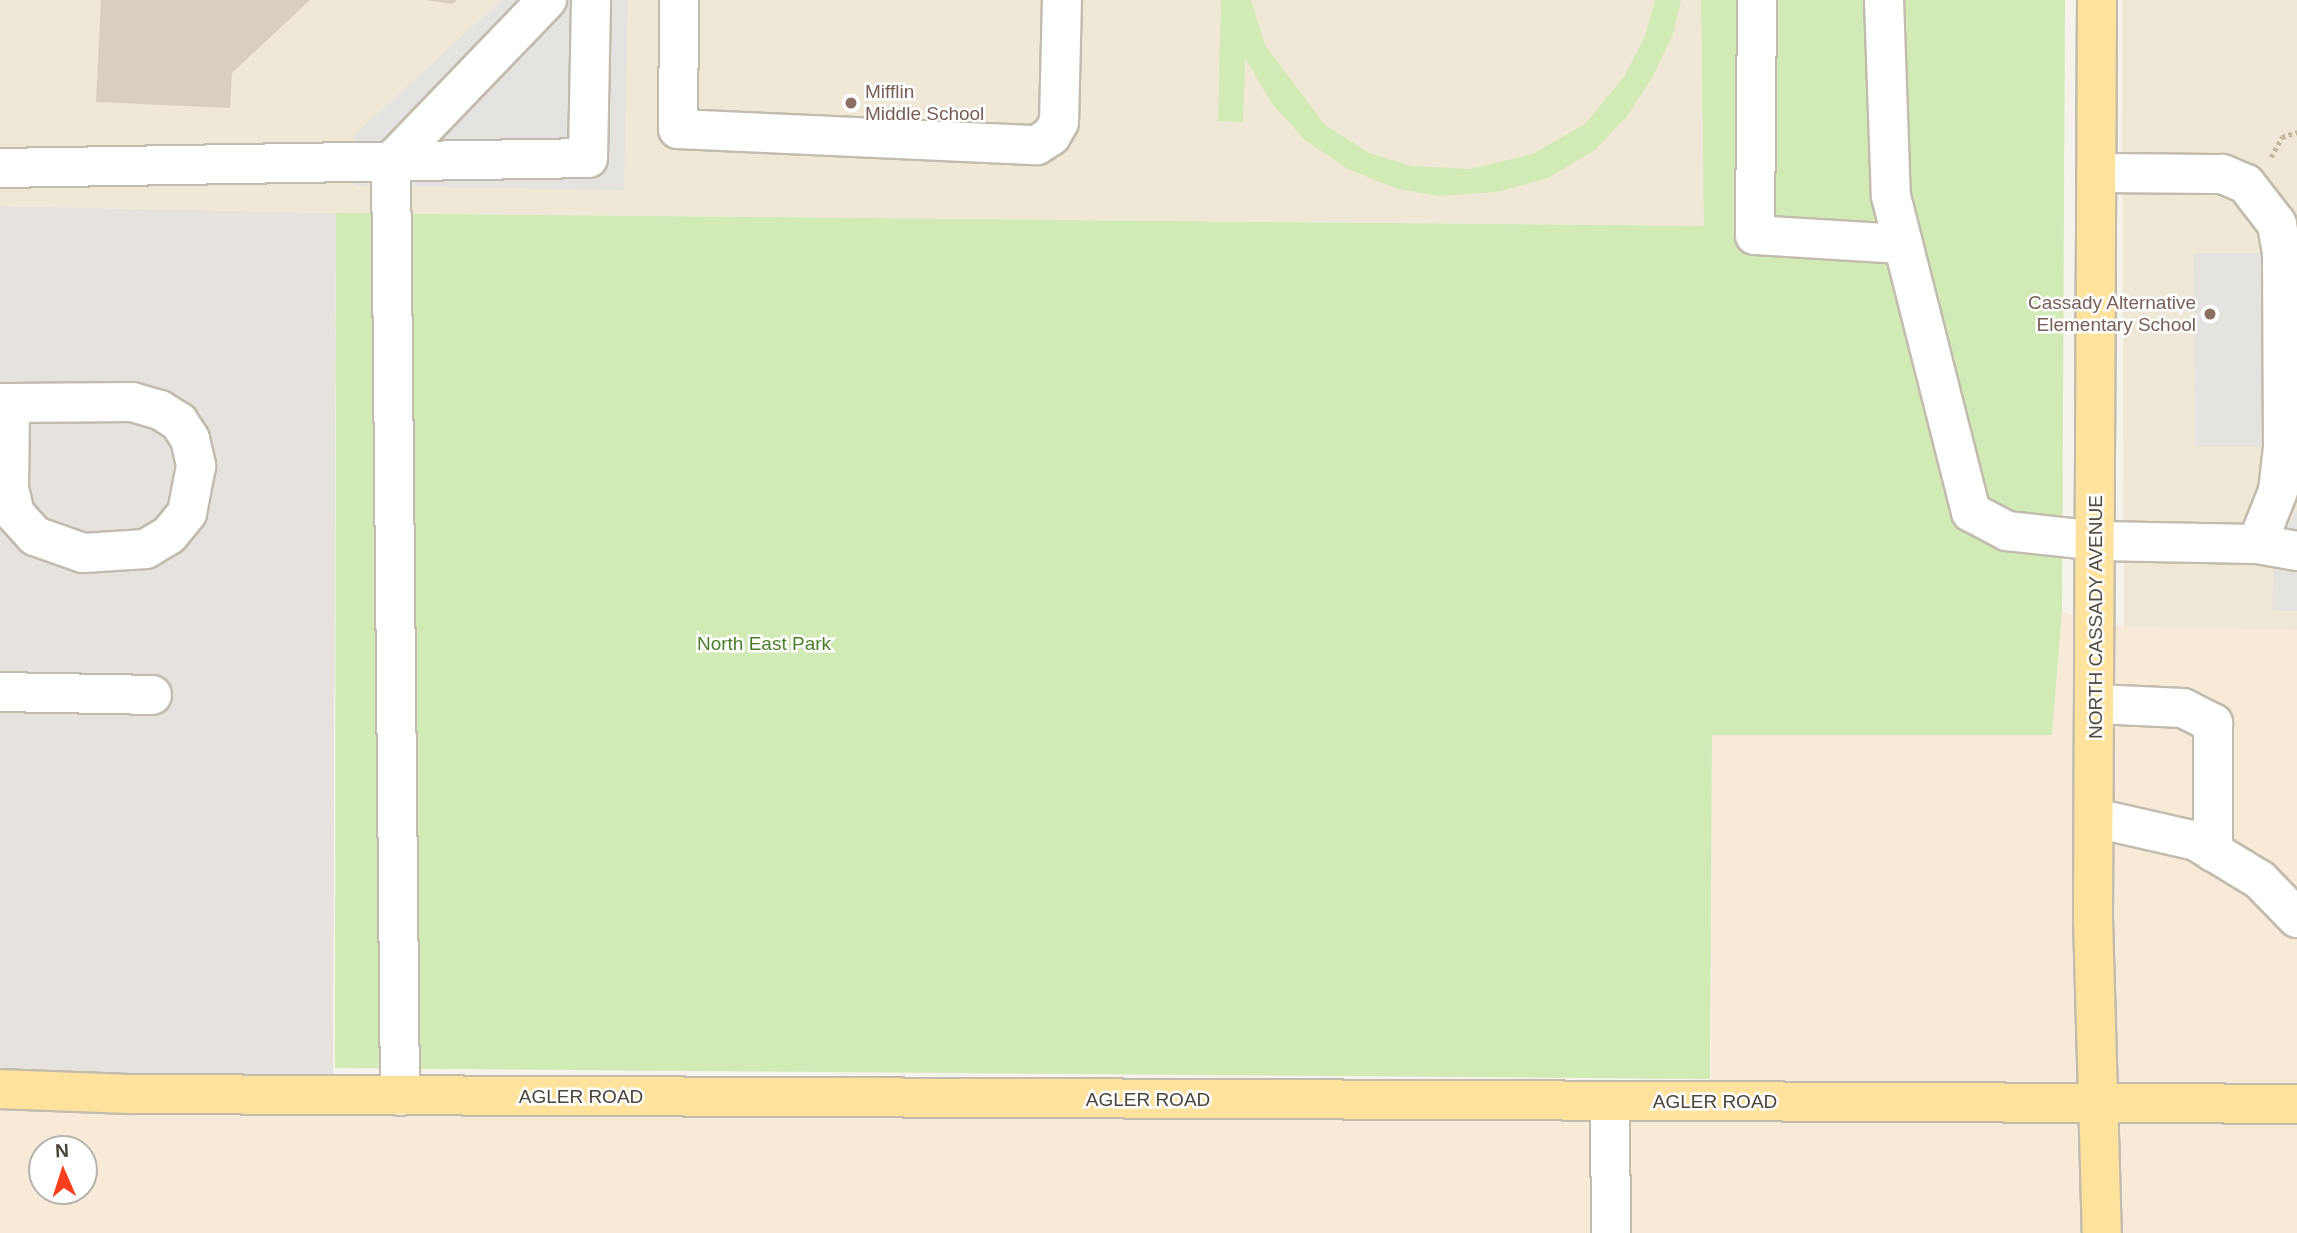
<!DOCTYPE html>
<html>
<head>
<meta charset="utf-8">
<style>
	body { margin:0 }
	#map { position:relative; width:2297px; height:1233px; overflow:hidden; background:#f6f3ec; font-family:Helvetica,sans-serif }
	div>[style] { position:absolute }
	.commercial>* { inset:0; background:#f7ead8 }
	.industrial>* { inset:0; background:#e6e2dd }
	.education>* { inset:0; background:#efe8d6 }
	.green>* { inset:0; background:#d2eab5 }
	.parking>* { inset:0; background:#e5e3e0 }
	.building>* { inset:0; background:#d8cfc1 }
	.path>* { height:4.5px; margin-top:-2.25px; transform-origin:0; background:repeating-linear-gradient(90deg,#c4b79f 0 3.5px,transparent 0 7px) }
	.roads { filter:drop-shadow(2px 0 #c2bbae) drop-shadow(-2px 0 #c2bbae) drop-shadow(0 2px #c2bbae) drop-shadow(0 -2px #c2bbae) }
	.minor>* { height:38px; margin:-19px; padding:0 19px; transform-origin:19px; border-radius:19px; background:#fff }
	.major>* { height:38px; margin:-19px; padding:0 19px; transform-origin:19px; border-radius:19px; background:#ffe39c }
	.dots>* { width:19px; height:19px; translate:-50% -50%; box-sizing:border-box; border:4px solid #fff; border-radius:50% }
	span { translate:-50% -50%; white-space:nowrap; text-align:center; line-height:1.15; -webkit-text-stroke:5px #fff; paint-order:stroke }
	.education-label { font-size:19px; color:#785e54 }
	.left { translate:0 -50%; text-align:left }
	.right { translate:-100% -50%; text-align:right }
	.street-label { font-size:19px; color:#4b4439 }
	.park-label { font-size:19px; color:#4a7f2a }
	.north { position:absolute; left:28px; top:1135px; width:70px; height:70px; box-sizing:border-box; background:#fff; border:2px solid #b7b4b0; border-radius:50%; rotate:357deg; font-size:19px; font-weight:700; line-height:28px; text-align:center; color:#4b4439 }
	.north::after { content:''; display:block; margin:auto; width:24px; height:32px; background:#fc3f1d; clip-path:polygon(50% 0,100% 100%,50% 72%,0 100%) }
</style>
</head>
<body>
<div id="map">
	<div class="commercial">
		<i style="clip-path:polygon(evenodd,2062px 612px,2124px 627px,2297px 630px,2297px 1233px,0 1233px,0 1107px,1711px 1117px,1712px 735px,2052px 735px,2062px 612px,42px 1149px,84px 1149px,84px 1191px,42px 1191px,42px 1149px)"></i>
	</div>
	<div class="industrial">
		<i style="clip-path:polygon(0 206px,336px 213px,333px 1109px,0 1107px)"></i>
	</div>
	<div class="education">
		<i style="clip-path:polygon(0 0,1701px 0,1705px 226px,336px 213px,0 206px)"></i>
		<i style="clip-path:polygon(2122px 0,2297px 0,2297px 630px,2124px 627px)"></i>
	</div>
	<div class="green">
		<i style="clip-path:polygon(1221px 0,1251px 0,1265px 45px,1325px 125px,1369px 153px,1411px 166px,1470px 169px,1533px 154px,1585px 124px,1624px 77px,1645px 37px,1655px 0,1681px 0,1673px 34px,1652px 78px,1627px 116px,1595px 150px,1548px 178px,1496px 192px,1438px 196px,1395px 188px,1348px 169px,1305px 140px,1273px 105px,1245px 58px,1243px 122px,1218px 121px)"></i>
		<i style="clip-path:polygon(1701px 0,2065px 0,2062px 612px,2052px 735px,1712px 735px,1710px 1079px,335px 1068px,336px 213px,1704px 226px)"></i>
	</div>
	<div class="parking">
		<i style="clip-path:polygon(501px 0,628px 0,624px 190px,355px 186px,355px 134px)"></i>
		<i style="clip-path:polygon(2194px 253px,2282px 253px,2283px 447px,2195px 447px)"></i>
		<i style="clip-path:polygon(2297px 510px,2297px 611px,2273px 611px,2274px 547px)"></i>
	</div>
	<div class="building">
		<i style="clip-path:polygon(101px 0,310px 0,232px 73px,230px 108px,96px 102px)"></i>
		<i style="clip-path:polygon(426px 0,457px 0,452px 4px)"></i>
	</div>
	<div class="path">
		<i style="left:2271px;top:157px;width:23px;rotate:-61deg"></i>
		<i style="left:2282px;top:137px;width:16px;rotate:-18deg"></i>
	</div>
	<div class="roads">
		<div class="minor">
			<i style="left:679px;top:0;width:129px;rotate:90.4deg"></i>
			<i style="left:678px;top:129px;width:359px;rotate:2.6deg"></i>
			<i style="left:1037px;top:145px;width:17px;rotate:-33deg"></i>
			<i style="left:1051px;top:136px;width:16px;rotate:-60deg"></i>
			<i style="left:1059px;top:122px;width:122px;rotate:-88.6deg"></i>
			<i style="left:1757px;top:0;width:235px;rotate:90.5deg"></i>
			<i style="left:1755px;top:235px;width:148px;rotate:3.5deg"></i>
			<i style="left:1884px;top:0;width:196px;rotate:88deg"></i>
			<i style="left:1891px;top:196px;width:326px;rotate:75.8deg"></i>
			<i style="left:1971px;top:512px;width:41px;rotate:27.8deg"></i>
			<i style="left:2007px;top:531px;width:91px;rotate:6.3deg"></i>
			<i style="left:2097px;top:541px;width:160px;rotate:1.1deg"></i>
			<i style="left:2257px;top:544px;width:57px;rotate:-68.4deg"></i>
			<i style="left:2278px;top:491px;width:44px;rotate:-83.5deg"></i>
			<i style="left:2283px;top:447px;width:194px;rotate:-90.3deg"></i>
			<i style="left:2282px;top:253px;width:29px;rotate:-100deg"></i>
			<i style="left:2277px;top:224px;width:51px;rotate:-127.8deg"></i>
			<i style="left:2246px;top:184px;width:26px;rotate:-157deg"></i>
			<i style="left:2222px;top:174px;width:125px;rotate:-179.5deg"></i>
			<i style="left:0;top:168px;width:588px;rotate:-0.97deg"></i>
			<i style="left:588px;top:158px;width:158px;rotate:-88.9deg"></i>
			<i style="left:0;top:403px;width:10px"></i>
			<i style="left:10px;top:403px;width:122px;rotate:-0.5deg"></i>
			<i style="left:132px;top:402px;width:29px;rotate:16deg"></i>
			<i style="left:160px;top:410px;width:22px;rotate:32deg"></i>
			<i style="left:179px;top:422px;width:20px;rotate:57deg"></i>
			<i style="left:190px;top:439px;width:28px;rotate:77deg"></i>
			<i style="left:196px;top:466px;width:48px;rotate:100.8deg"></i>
			<i style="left:187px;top:513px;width:28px;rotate:129deg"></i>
			<i style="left:169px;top:535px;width:27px;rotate:149deg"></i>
			<i style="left:146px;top:549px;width:63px;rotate:176.4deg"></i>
			<i style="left:83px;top:553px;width:51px;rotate:-160.5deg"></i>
			<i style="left:35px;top:536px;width:30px;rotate:-132deg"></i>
			<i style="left:15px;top:514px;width:26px;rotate:-103deg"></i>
			<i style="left:9px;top:489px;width:86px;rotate:-89.3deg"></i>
			<i style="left:2257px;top:544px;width:41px;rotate:9.9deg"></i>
			<i style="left:0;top:692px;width:152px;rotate:1.1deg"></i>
			<i style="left:2096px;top:704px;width:87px;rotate:2.6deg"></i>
			<i style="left:2183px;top:708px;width:34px;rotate:27deg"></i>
			<i style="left:2213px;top:723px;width:129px;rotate:90deg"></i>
			<i style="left:2095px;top:818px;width:104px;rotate:12.8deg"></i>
			<i style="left:2196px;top:841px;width:75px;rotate:31.4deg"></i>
			<i style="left:2260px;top:880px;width:53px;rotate:45.8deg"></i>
			<i style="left:400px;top:1096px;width:934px;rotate:-90.55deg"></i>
			<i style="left:391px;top:162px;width:225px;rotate:-46.1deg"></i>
			<i style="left:1610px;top:1103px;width:130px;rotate:89.6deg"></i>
		</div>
		<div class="major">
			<i style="left:2097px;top:0;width:918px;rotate:90.25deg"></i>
			<i style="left:2093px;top:918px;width:315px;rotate:88.4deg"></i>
			<i style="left:0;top:1089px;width:130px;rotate:2.2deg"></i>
			<i style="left:130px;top:1094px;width:2167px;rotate:0.26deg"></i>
		</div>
	</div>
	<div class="dots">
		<i style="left:851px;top:103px;background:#8d6e63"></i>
		<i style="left:2210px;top:314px;background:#8d6e63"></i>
	</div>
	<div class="education-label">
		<span class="left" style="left:865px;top:103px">Mifflin<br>Middle School</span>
		<span class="right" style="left:2196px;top:314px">Cassady Alternative<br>Elementary School</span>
	</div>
	<div class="street-label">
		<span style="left:2096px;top:617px;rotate:-90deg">NORTH CASSADY AVENUE</span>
		<span style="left:581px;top:1097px">AGLER ROAD</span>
		<span style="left:1148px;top:1100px">AGLER ROAD</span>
		<span style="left:1715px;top:1102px">AGLER ROAD</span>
	</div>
	<div class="park-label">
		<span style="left:764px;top:644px">North East Park</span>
	</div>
	<div class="north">N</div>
</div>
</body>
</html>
